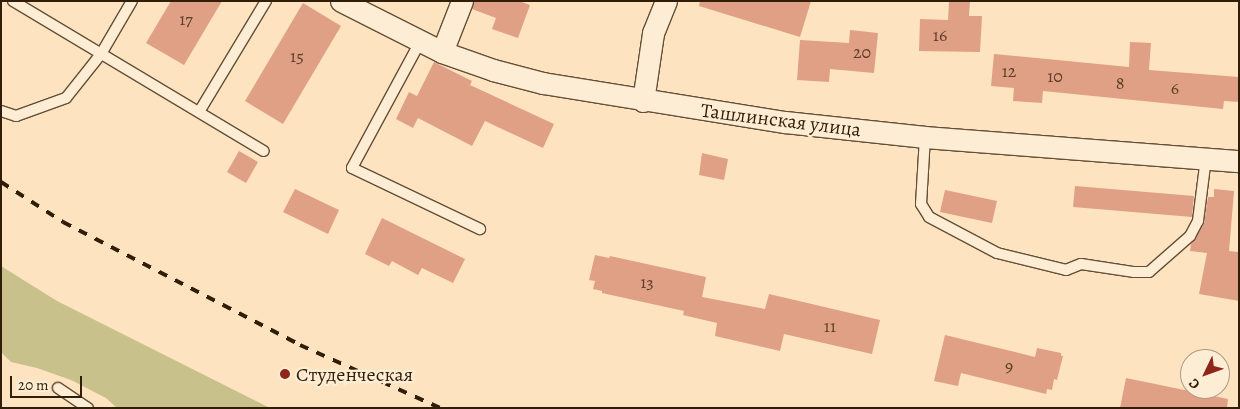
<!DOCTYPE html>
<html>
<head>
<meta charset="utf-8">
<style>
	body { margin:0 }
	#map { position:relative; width:1240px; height:409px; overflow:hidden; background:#fde3bf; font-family:Alegreya,serif }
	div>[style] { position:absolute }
	.green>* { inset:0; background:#c8c18c }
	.building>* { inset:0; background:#e0a086 }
	.roads { filter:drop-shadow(1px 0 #644f36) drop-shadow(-1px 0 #644f36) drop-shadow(0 1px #644f36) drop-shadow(0 -1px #644f36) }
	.lane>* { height:10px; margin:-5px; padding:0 5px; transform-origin:5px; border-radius:5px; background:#feedd5 }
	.street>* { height:21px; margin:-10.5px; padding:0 10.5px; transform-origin:10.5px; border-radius:10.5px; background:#feedd5 }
	.rail>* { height:4px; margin-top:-2px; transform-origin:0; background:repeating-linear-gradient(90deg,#311e09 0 9px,transparent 0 18px) }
	.dots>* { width:14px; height:14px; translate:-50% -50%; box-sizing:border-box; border:2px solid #feedd5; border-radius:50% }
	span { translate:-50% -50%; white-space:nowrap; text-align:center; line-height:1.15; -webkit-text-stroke:4.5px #feedd5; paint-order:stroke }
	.number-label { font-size:18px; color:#5d3e28 }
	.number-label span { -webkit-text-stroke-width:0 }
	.street-label { font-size:20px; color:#311e09 }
	.poi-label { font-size:20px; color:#311e09 }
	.left { translate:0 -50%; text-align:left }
	.frame { position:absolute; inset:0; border:2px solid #311e09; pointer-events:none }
	.north { position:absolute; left:1180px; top:349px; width:50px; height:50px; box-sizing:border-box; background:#feedd5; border:1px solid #ac9a83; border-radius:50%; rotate:228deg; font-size:14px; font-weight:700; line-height:20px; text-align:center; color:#311e09 }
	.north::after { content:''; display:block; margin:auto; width:18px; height:22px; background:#8f2418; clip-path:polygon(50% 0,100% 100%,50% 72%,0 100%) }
	.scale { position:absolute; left:10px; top:376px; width:72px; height:22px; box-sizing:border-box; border:2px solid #311e09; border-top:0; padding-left:6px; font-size:15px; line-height:18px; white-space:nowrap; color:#311e09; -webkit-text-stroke:4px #feedd5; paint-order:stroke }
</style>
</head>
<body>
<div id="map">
	<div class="green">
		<i style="clip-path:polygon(1px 266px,57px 301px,270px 408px,117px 408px,106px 398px,71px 380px,37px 368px,11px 362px,1px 352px)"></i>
	</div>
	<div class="building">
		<i style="clip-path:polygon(171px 1px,222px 1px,184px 65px,146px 43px)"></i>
		<i style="clip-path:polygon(474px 1px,519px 1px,530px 5px,518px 38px,492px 29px,496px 18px,472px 9px)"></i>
		<i style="clip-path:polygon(700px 1px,811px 1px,800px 37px,699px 6px)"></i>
		<i style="clip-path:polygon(949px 1px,970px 1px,969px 16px,982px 16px,980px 52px,919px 51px,920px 19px,948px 20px)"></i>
		<i style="clip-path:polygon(303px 3px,341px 26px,283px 124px,245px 101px)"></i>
		<i style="clip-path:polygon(850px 30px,878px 33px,874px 73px,830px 69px,829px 82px,797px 80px,800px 40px,849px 43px)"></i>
		<i style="clip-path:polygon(1130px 42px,1151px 43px,1149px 70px,1239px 77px,1239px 102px,1224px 101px,1223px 109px,1043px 91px,1042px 103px,1013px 101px,1014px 88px,991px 86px,994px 54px,1129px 67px)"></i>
		<i style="clip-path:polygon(434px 62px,472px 81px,470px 85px,554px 124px,543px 148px,485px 121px,472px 146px,418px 118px,413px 128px,396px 119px,409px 92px,417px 96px)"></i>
		<i style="clip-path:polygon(239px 151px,258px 162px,246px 183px,227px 172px)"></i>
		<i style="clip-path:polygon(702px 153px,728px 159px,724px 180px,699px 175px)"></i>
		<i style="clip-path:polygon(1075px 186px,1194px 196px,1192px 217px,1073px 207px)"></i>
		<i style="clip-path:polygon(295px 189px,339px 210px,328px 234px,283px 212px)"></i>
		<i style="clip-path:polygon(1214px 189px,1234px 191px,1229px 251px,1239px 252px,1239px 301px,1199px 294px,1207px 253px,1190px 251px,1191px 244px,1204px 224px,1208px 197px,1214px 197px)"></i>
		<i style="clip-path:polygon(945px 190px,997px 201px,992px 223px,940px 212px)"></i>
		<i style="clip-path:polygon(382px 218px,465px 259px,453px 283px,422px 268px,418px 275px,392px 261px,389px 266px,365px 254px)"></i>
		<i style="clip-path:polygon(595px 255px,609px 258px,610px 256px,706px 277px,702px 297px,765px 309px,769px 294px,880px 320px,872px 354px,784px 334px,780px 351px,715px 336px,717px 323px,683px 315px,684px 311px,602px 293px,602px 291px,593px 289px,595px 281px,589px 280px)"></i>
		<i style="clip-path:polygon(945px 335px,1035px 357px,1037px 348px,1061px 353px,1061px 356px,1063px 356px,1057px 380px,1054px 379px,1052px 390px,1047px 389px,1046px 394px,961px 373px,958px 386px,934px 381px)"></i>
		<i style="clip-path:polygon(1126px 378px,1228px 399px,1227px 408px,1120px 408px)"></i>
	</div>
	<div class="roads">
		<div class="lane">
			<i style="left:13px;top:1px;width:292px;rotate:30.9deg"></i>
			<i style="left:420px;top:42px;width:143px;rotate:118.4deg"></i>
			<i style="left:352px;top:168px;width:142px;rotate:25.5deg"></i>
			<i style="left:1px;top:111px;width:16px;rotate:18deg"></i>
			<i style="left:16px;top:116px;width:53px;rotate:-19.8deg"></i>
			<i style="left:66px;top:98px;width:56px;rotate:-51.5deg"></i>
			<i style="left:101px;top:54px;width:61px;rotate:-59.7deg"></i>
			<i style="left:199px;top:112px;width:130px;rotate:-58.9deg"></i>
			<i style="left:925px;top:137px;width:67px;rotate:93.4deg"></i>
			<i style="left:921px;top:204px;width:15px;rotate:58deg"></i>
			<i style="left:929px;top:217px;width:77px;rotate:27.9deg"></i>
			<i style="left:997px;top:253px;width:71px;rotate:13.8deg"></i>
			<i style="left:1066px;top:270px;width:16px;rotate:-22deg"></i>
			<i style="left:1081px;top:264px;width:54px;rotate:8.6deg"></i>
			<i style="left:1134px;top:272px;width:15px"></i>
			<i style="left:1149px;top:272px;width:55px;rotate:-41.3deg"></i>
			<i style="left:1190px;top:236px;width:17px;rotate:-62deg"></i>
			<i style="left:1198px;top:221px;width:64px;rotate:-82.8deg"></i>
			<i style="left:58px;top:388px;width:36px;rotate:34deg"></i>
		</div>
		<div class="street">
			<i style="left:341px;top:1px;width:113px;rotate:26.8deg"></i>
			<i style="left:442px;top:52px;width:54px;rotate:19.4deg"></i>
			<i style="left:493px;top:70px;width:52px;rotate:14.6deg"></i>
			<i style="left:543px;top:83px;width:245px;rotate:9.2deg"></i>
			<i style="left:785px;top:122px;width:141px;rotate:6.1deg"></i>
			<i style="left:925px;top:137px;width:315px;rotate:4.4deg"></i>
			<i style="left:442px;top:52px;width:55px;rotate:-68.6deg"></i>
			<i style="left:643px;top:101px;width:69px;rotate:-81.6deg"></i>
			<i style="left:653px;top:33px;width:35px;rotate:-68deg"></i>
		</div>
	</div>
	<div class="rail">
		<i style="left:1px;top:182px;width:74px;rotate:32.8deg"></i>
		<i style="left:63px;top:222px;width:267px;rotate:27.4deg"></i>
		<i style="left:300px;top:345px;width:154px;rotate:24.2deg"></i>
	</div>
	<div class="dots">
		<i style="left:285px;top:374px;background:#8f2418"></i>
	</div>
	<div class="number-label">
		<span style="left:186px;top:19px">17</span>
		<span style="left:940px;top:35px">16</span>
		<span style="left:862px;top:52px">20</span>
		<span style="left:297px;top:56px">15</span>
		<span style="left:1009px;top:71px">12</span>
		<span style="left:1055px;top:76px">10</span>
		<span style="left:1120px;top:83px">8</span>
		<span style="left:1175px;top:88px">6</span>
		<span style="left:647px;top:282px">13</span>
		<span style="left:830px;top:326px">11</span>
		<span style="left:1009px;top:366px">9</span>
	</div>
	<div class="street-label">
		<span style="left:781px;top:120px;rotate:7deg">Ташлинская улица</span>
	</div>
	<div class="poi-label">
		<span class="left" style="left:296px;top:374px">Студенческая</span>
	</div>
	<div class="frame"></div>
	<div class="north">С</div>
	<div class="scale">20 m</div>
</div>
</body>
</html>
